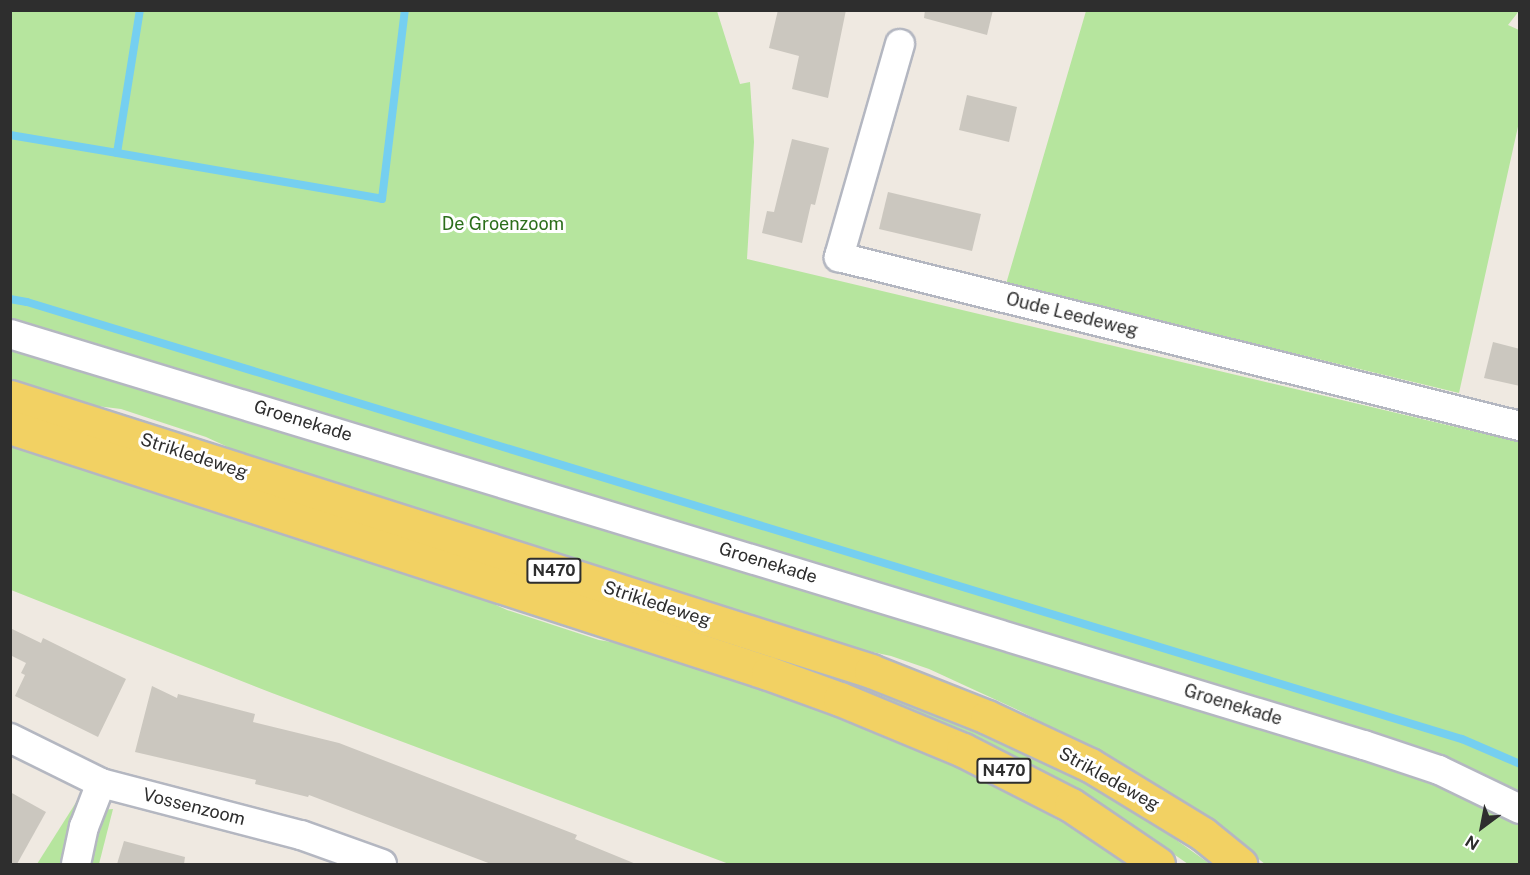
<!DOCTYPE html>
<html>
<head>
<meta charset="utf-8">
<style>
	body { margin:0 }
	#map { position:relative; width:1530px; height:875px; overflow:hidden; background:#efe9e1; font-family:"Public Sans",sans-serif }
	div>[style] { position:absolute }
	.green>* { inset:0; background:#b6e59e }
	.stream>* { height:8px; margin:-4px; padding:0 4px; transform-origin:4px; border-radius:4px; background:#75cff0 }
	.building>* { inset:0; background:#cbc7bf }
	.roads { filter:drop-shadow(2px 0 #b4b7c1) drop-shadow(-2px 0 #b4b7c1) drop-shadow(0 2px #b4b7c1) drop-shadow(0 -2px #b4b7c1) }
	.street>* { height:28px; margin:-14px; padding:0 14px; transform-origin:14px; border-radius:14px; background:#fff }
	.primary>* { height:33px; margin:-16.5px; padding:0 16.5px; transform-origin:16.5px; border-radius:16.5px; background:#f2d163 }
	span { translate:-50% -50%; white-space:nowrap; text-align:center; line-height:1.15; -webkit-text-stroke:6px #fff; paint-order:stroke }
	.shield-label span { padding:2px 4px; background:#fff; border:2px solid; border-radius:4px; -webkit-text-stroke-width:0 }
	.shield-label { font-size:16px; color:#2e2e2e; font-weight:700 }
	.park-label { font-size:18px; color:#2c6e1b }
	.street-label { font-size:18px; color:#2e2e2e }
	.frame { position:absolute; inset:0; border:12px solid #2e2e2e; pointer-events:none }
	.north { position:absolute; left:1452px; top:797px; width:60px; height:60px; -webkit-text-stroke:4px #fff; paint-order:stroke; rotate:212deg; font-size:16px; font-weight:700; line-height:24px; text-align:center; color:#2e2e2e }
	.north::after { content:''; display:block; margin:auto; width:21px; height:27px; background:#2e2e2e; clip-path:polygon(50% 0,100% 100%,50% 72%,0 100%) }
</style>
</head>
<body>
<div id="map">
	<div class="green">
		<i style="clip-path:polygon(11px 11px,717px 11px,740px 84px,750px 82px,754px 142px,747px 259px,1519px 442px,1519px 792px,1462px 766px,11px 324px)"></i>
		<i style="clip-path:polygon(1086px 11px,1519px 11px,1508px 25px,1519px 30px,1519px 122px,1459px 393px,1006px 284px)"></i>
		<i style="clip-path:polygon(10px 345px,800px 584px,799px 589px,934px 631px,941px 627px,1410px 770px,1414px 777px,1458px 795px,1511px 822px,1514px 820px,1519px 823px,1519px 864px,1265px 864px,1209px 821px,1113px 760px,1020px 711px,929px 669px,891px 656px,756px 627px,297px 479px,206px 437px,121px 409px,48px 400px,11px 388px)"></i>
		<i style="clip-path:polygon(11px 406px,793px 656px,998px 735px,1130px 807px,1210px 864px,1188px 864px,1123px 819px,1036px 769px)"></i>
		<i style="clip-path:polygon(10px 437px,417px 569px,507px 610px,599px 640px,680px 653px,741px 673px,861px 728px,975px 775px,1104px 845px,1133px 864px,729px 864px,272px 693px,11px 590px)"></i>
		<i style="clip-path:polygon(82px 793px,86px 798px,65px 864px,37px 864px)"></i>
		<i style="clip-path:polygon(113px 809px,99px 864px,87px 864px,100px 810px)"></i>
	</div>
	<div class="stream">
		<i style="left:10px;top:135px;width:109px;rotate:9.5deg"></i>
		<i style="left:117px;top:153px;width:145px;rotate:-80.9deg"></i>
		<i style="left:117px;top:153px;width:269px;rotate:9.8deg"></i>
		<i style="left:382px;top:199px;width:190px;rotate:-83.1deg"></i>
		<i style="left:10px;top:299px;width:17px;rotate:10deg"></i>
		<i style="left:27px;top:302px;width:1500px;rotate:16.94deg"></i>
		<i style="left:1462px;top:739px;width:63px;rotate:23.3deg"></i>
	</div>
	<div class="building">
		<i style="clip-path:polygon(778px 10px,846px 10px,828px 98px,792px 89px,799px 56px,769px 48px)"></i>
		<i style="clip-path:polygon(925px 10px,993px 10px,987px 35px,924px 18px)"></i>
		<i style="clip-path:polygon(967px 95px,1017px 107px,1009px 142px,959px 130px)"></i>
		<i style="clip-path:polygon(792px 139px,829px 148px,815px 205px,811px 204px,802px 243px,762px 233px,767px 211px,774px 212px)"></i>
		<i style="clip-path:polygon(888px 192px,981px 214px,972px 251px,879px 229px)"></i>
		<i style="clip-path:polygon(1493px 342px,1520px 349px,1520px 386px,1484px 378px)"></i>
		<i style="clip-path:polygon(10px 628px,41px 643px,43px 638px,126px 679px,98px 737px,15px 696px,25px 675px,21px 673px,26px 663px,10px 655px)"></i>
		<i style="clip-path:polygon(152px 686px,177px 698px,178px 694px,255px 714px,253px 722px,339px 743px,577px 835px,575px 839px,636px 864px,491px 864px,309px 795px,308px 797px,255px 784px,256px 780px,135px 752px)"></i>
		<i style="clip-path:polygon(10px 792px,46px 812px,17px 864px,10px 864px)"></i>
		<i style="clip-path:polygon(124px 841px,185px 857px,184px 864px,117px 864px)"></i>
	</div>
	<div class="roads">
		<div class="street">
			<i style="left:900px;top:44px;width:222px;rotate:106deg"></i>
			<i style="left:839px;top:257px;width:702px;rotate:13.94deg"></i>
			<i style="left:10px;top:334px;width:1415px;rotate:16.89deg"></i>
			<i style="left:1364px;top:745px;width:79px;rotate:18.4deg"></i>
			<i style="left:1439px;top:770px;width:90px;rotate:25.7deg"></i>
			<i style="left:10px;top:738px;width:102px;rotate:26.3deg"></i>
			<i style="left:101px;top:783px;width:207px;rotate:14.6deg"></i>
			<i style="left:301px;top:835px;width:86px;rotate:19.7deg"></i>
			<i style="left:76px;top:864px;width:38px;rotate:-78deg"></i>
			<i style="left:84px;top:827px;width:47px;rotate:-68.9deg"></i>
		</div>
		<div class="primary">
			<i style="left:10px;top:397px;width:904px;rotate:17.65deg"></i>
			<i style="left:871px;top:671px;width:125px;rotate:21.6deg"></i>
			<i style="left:987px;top:717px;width:114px;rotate:25deg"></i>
			<i style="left:1090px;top:765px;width:132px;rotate:31.4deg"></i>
			<i style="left:1203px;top:834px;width:48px;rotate:39deg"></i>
			<i style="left:10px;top:427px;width:797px;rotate:17.98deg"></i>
			<i style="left:768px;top:673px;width:77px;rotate:19.9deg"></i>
			<i style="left:840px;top:699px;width:133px;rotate:22.5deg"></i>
			<i style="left:963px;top:750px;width:121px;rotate:27deg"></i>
			<i style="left:1071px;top:805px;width:105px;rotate:34.1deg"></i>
		</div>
	</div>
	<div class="shield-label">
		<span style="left:554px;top:571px">N470</span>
		<span style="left:1004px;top:771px">N470</span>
	</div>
	<div class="park-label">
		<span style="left:503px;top:224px">De Groenzoom</span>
	</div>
	<div class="street-label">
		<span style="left:1072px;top:315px;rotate:14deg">Oude Leedeweg</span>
		<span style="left:303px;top:421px;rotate:17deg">Groenekade</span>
		<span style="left:194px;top:456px;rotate:18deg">Strikledeweg</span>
		<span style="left:768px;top:563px;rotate:17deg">Groenekade</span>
		<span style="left:657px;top:604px;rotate:18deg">Strikledeweg</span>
		<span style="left:1233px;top:705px;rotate:17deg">Groenekade</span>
		<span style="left:1109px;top:779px;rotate:29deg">Strikledeweg</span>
		<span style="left:194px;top:807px;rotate:14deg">Vossenzoom</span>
	</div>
	<div class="frame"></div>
	<div class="north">N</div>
</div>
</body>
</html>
